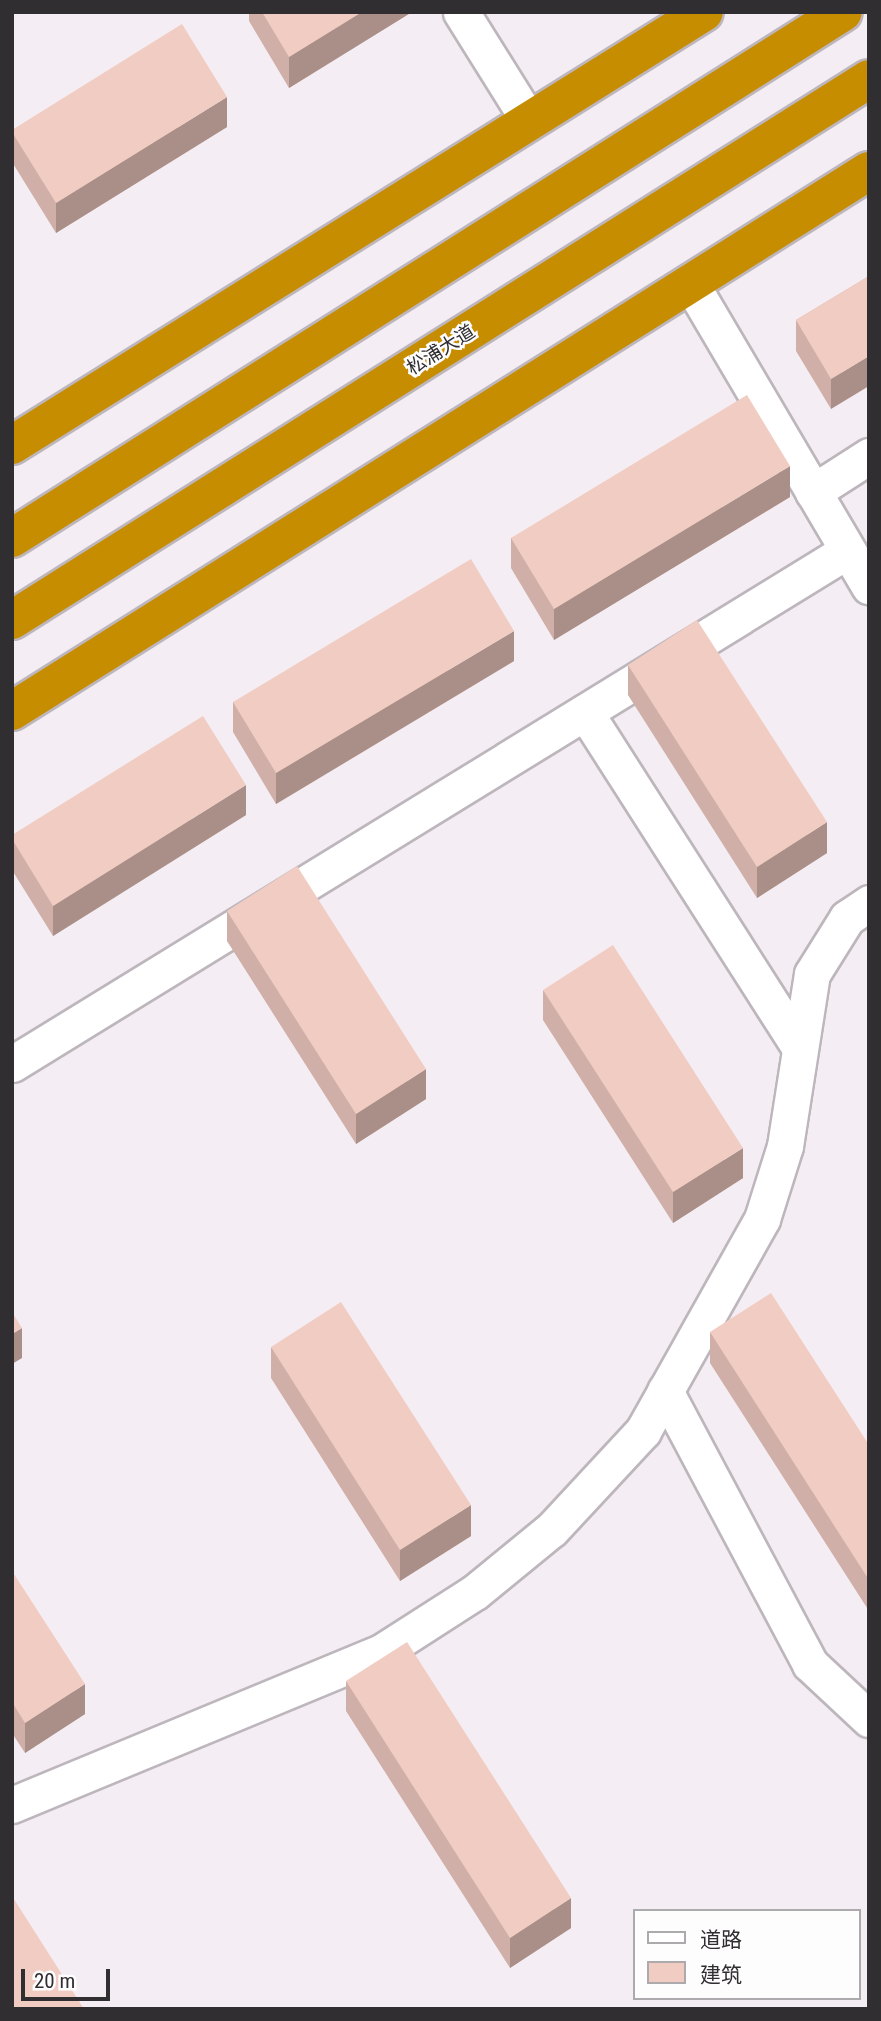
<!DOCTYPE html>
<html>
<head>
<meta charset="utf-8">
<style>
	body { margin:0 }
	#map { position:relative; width:881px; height:2021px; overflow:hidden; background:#f5edf4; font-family:"Roboto Condensed","Noto Sans SC",sans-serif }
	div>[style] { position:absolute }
	.roads { filter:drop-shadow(2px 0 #bdb6bc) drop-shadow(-2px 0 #bdb6bc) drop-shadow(0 2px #bdb6bc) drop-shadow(0 -2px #bdb6bc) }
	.minor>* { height:35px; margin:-17.5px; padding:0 17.5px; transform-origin:17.5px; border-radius:17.5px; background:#fff }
	.highway>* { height:38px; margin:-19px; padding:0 19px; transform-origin:19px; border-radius:19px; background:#c78d00 }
	.wall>* { inset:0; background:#cfafa7 }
	.shaded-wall>* { inset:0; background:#a98f88 }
	.building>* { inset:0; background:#f1ccc2 }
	span { translate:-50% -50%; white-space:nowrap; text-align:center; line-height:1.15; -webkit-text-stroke:5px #fefdfe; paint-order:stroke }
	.street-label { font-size:19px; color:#312e31 }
	.frame { position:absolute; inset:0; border:14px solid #312e31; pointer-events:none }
	.legend { position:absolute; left:633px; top:1909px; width:228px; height:91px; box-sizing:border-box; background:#fefdfe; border:2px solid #acaaac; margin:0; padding:9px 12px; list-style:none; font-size:21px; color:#312e31 }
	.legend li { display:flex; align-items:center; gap:14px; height:35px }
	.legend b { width:35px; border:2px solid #acaaac }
	.scale { position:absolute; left:21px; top:1969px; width:89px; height:32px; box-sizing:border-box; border:4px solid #312e31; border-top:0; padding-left:9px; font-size:21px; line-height:24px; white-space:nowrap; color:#312e31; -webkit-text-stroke:5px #fefdfe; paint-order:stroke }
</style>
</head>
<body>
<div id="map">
	<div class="roads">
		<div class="minor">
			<i style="left:461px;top:12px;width:128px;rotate:58deg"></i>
			<i style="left:691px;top:284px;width:351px;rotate:59.5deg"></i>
			<i style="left:813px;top:492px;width:67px;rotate:-32.7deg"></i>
			<i style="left:585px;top:712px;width:393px;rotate:57.4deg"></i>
			<i style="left:12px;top:1064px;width:980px;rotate:-31.57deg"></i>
			<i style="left:665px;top:1391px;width:309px;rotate:62deg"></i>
			<i style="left:810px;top:1664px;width:81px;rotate:43deg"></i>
			<i style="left:12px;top:1805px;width:402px;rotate:-22.5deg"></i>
			<i style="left:383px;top:1651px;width:109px;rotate:-32.7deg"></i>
			<i style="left:475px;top:1592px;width:99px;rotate:-39.3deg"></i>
			<i style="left:552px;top:1529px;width:134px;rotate:-47.1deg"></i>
			<i style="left:643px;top:1431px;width:243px;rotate:-60.7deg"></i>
			<i style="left:762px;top:1219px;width:77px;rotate:-72.5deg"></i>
			<i style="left:785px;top:1146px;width:174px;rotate:-81.1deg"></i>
			<i style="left:812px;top:974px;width:66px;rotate:-58deg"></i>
			<i style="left:847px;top:918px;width:27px;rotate:-34deg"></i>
		</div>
		<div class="highway">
			<i style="left:12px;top:445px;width:816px;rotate:-32.04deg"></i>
			<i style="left:12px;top:538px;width:983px;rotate:-32.33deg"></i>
			<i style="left:12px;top:620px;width:1013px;rotate:-32.26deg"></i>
			<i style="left:12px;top:711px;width:1013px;rotate:-32.22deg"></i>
		</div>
	</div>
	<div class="wall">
		<i style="clip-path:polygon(249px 12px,412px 12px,289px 88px,249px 21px)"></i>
		<i style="clip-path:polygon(227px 127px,56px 233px,12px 162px,12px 130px)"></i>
		<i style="clip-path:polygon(869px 276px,831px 409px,796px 351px,796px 320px)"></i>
		<i style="clip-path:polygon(790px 497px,554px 640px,511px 568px,511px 538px)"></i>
		<i style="clip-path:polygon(514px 661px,276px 804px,233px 732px,233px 702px)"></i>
		<i style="clip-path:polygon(628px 665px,827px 853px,757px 898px,628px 695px)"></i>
		<i style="clip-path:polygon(246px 815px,53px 936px,12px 870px,12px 835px)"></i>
		<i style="clip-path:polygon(227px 911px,426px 1099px,356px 1144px,227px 941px)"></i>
		<i style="clip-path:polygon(543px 990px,743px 1178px,673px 1223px,543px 1020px)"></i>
		<i style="clip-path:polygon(710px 1332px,869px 1445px,869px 1611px,710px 1363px)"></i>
		<i style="clip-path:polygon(271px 1347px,471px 1536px,400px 1581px,271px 1378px)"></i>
		<i style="clip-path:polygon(12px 1571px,85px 1714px,25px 1753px,12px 1733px)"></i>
		<i style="clip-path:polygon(346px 1681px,571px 1928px,510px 1968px,346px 1711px)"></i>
	</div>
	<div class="shaded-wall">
		<i style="clip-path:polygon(362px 12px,412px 12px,289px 88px,289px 57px)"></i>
		<i style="clip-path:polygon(227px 97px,227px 127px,56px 233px,56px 203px)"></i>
		<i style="clip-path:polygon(869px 356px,869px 386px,831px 409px,831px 379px)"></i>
		<i style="clip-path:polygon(790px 466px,790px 497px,554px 640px,554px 609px)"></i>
		<i style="clip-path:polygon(514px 631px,514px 661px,276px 804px,276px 773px)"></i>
		<i style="clip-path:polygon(246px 785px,246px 815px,53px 936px,53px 906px)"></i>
		<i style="clip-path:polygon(827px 822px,827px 853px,757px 898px,757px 867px)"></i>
		<i style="clip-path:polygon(426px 1069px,426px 1099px,356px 1144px,356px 1114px)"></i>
		<i style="clip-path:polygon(743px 1148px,743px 1178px,673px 1223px,673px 1192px)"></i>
		<i style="clip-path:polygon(22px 1328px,22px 1358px,12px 1364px,12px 1334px)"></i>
		<i style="clip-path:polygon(471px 1505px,471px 1536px,400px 1581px,400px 1550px)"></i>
		<i style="clip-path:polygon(85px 1684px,85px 1714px,25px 1753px,25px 1723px)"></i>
		<i style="clip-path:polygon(571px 1898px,571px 1928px,510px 1968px,510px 1938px)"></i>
	</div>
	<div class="building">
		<i style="clip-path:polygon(262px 12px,362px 12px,289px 57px)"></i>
		<i style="clip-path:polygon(182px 24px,227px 97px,56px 203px,12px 132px,12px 130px)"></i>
		<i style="clip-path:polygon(869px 276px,869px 356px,831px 379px,796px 320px)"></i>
		<i style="clip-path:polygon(747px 395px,790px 466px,554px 609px,511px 538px)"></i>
		<i style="clip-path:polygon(471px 559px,514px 631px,276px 773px,233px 702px)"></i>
		<i style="clip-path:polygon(697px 620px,827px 822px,757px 867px,628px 665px)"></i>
		<i style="clip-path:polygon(203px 716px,246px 785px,53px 906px,12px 839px,12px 835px)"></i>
		<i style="clip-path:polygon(297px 866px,426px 1069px,356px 1114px,227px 911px)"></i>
		<i style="clip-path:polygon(613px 945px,743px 1148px,673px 1192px,543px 990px)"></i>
		<i style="clip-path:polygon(771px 1293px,869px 1445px,869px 1580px,710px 1332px)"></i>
		<i style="clip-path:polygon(341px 1302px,471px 1505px,400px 1550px,271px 1347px)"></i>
		<i style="clip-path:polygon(12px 1312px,22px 1328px,12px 1334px)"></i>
		<i style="clip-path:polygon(12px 1571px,85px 1684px,25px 1723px,12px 1702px)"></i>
		<i style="clip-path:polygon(407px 1642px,571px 1898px,510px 1938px,346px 1681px)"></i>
		<i style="clip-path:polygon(12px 1896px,84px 2009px,12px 2009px)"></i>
	</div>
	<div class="street-label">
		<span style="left:441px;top:350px;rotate:-32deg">松浦大道</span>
	</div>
	<div class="frame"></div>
	<ul class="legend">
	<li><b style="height:9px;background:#fff"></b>道路</li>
	<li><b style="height:19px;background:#f1ccc2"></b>建筑</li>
	</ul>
	<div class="scale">20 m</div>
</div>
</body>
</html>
